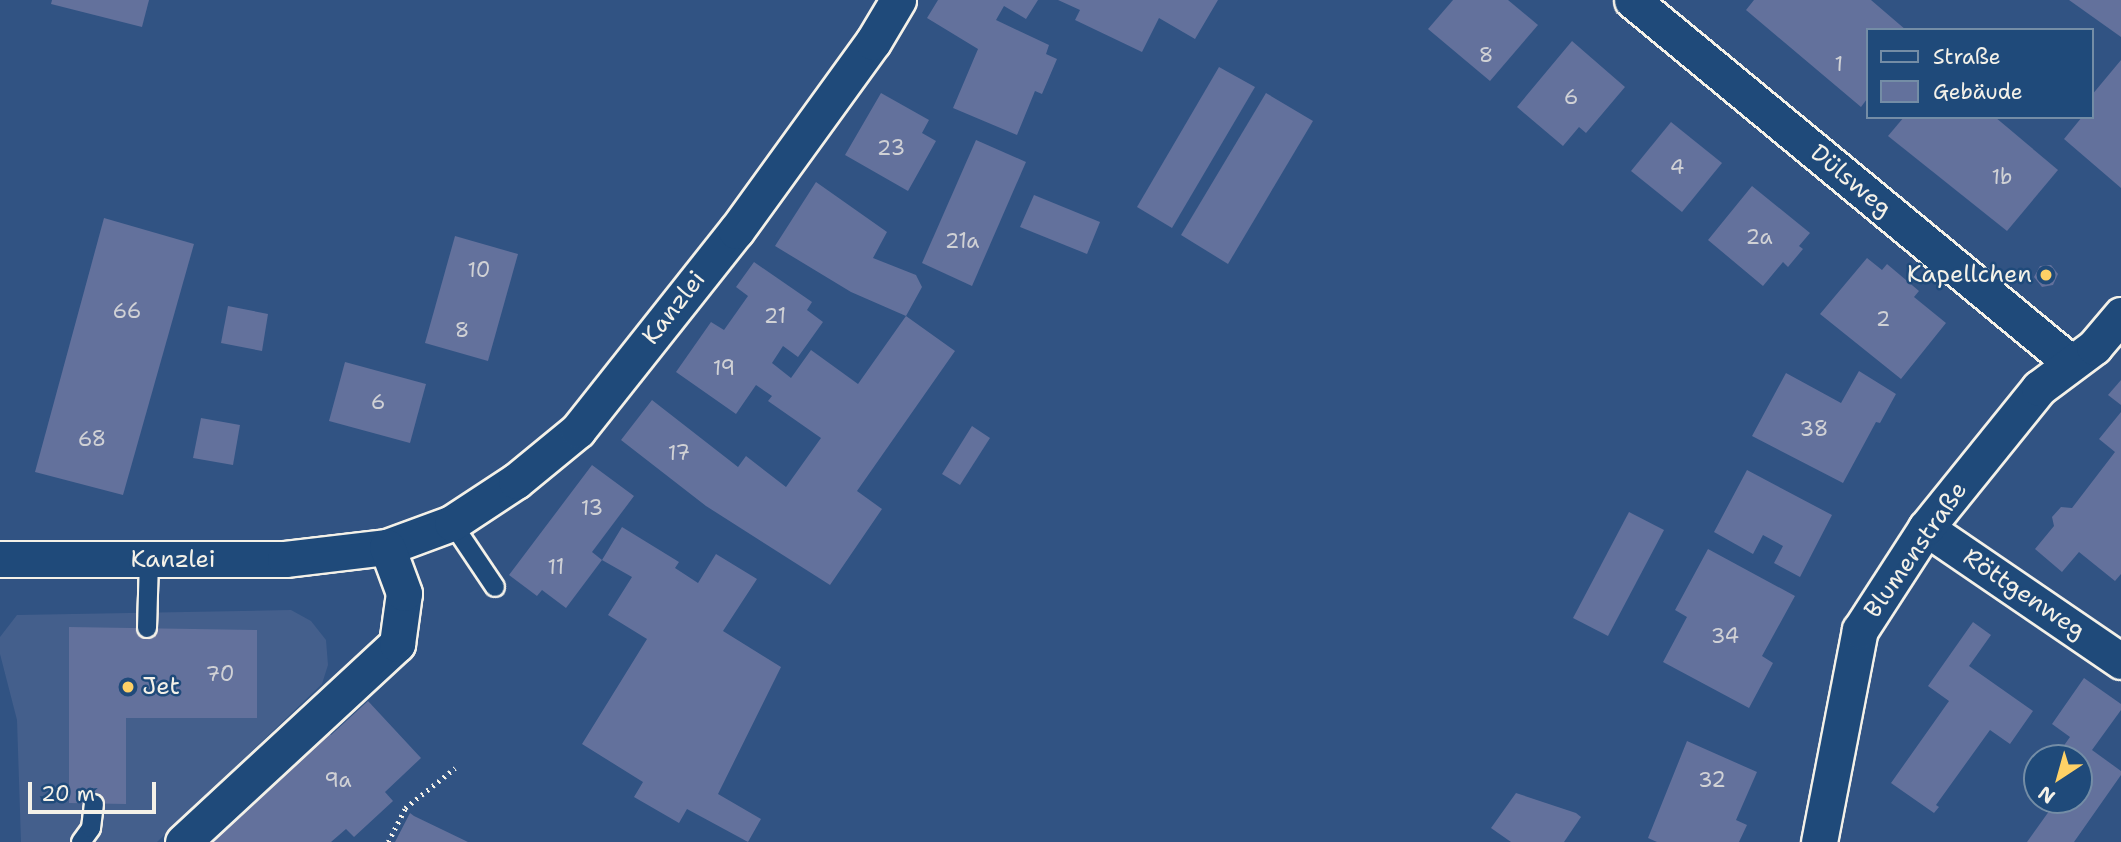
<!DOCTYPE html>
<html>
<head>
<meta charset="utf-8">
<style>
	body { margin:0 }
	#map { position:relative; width:2121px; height:842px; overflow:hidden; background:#315383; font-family:"Shantell Sans",sans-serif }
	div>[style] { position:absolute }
	.built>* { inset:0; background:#445f8c }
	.building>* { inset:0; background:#63719c }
	.path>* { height:4.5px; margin-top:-2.25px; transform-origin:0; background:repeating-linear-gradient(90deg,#f4f1e8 0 2px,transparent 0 7px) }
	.roads { filter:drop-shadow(2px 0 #f4f1e8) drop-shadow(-2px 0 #f4f1e8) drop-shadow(0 2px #f4f1e8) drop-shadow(0 -2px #f4f1e8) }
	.lane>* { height:18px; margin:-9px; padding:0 9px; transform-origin:9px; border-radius:9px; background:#1f4a7a }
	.street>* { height:35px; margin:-17.5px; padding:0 17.5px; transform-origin:17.5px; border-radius:17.5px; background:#1f4a7a }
	.dots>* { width:19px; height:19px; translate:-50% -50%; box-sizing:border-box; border:4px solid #1f4a7a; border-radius:50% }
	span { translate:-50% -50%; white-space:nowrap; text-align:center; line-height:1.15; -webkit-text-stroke:5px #1f4a7a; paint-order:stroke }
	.number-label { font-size:21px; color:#d0d1d5 }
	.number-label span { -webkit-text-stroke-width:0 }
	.street-label { font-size:24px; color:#f4f1e8 }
	.poi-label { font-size:24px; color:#f4f1e8 }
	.right { translate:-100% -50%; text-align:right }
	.left { translate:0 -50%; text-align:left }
	.legend { position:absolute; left:1866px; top:28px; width:228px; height:91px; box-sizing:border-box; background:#1f4a7a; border:2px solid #748da6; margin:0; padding:9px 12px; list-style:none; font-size:21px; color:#f4f1e8 }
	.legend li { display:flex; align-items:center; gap:14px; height:35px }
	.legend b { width:35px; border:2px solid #748da6 }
	.north { position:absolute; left:2023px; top:744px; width:70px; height:70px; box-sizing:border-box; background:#1f4a7a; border:2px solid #748da6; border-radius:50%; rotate:216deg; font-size:19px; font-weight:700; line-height:28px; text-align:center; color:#f4f1e8 }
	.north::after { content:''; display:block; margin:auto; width:24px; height:32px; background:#ffd166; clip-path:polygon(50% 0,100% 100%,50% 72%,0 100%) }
	.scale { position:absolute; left:28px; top:782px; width:128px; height:32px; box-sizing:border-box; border:4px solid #f4f1e8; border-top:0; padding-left:9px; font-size:21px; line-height:24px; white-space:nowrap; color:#f4f1e8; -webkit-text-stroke:5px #1f4a7a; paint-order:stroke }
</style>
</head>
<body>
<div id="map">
	<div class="built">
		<i style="clip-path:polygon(291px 610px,311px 621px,326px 640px,328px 665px,322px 684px,157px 842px,21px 842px,17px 720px,0 654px,0 637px,17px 615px)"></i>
	</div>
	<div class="building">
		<i style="clip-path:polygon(52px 0,149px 0,142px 27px,51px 4px)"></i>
		<i style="clip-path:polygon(938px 0,1038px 0,1026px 19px,1004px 6px,996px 20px,1049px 45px,1046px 54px,1057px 59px,1042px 94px,1035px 91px,1017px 135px,953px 108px,978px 49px,927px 18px)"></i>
		<i style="clip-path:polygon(1058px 0,1218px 0,1195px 39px,1159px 18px,1142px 52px,1075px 20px,1080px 10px)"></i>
		<i style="clip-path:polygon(1453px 0,1508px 0,1538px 25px,1490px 81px,1428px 29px)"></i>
		<i style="clip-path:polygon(1754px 0,1871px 0,1906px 30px,1867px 30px,1867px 99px,1861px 107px,1746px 10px)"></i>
		<i style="clip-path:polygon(2069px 0,2121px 0,2121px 37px)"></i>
		<i style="clip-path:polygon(1572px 41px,1625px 87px,1586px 133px,1579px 127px,1563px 146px,1517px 107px)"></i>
		<i style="clip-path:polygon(2121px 60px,2121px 188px,2064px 139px,2082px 117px,2091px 117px,2091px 96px)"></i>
		<i style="clip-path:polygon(1219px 67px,1255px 87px,1172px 228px,1137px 207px)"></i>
		<i style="clip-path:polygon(881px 93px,929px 120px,922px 133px,936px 141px,908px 191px,845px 155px)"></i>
		<i style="clip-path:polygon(1266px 93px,1313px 121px,1228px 264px,1181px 235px)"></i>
		<i style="clip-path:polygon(1904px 117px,1995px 117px,2058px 170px,2007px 231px,1888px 136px)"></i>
		<i style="clip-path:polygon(1671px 122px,1722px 163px,1682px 212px,1631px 171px)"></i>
		<i style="clip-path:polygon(976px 140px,1026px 162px,972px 286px,922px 263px)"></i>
		<i style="clip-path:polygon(816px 182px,887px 232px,873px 258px,916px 275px,922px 287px,906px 316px,851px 292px,775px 246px)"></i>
		<i style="clip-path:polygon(1752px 186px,1810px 233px,1799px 246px,1803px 249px,1788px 267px,1783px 262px,1763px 286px,1708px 240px)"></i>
		<i style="clip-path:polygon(1034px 195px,1100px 222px,1087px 254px,1020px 227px)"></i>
		<i style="clip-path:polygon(104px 218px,194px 244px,123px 495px,35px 472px)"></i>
		<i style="clip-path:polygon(455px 236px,518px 254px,488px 361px,425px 343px)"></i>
		<i style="clip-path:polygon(1867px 258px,1882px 270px,1887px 264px,1919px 291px,1914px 297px,1946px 323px,1901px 379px,1820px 314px)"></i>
		<i style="clip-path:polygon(754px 262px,812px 302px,807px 310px,823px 322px,798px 357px,783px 346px,772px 363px,791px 378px,811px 350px,858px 384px,906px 316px,955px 351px,857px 491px,882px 509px,830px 585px,706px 506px,621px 440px,652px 400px,738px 467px,746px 456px,786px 487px,821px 438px,768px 401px,772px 396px,756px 385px,736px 414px,676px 372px,711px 322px,724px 330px,748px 296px,736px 287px)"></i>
		<i style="clip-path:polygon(2051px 265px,2058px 274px,2053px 285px,2042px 287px,2034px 277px,2040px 266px)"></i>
		<i style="clip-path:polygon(228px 306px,268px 314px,262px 351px,221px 343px)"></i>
		<i style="clip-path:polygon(345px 362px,426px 384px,410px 443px,329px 421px)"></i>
		<i style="clip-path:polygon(1859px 371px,1896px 394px,1880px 423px,1876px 422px,1843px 483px,1752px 436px,1786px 373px,1841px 403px)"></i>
		<i style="clip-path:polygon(2121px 380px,2121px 405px,2108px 395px)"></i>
		<i style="clip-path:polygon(2121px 412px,2121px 574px,2115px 581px,2079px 552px,2062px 572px,2035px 549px,2054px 526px,2052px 517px,2061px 507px,2072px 508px,2115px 452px,2099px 439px)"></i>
		<i style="clip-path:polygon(201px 418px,240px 425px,233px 465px,193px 458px)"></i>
		<i style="clip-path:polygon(972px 426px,990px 438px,960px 485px,942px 474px)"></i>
		<i style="clip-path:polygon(592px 465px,634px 496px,592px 552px,602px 560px,566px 608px,542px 590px,537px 596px,509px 575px)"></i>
		<i style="clip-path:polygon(1747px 470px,1832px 515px,1800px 577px,1774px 563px,1783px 546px,1763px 535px,1753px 554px,1714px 532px)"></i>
		<i style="clip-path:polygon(1629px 512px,1664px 530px,1608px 636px,1573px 618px)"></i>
		<i style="clip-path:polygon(622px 527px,679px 562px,675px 568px,698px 583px,716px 554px,757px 579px,723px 631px,781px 667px,718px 794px,761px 819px,748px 842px,687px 809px,679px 823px,634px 797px,643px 782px,582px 744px,647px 639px,608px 615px,632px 577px,602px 560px)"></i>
		<i style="clip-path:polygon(1708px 549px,1795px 596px,1762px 656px,1773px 663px,1749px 708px,1663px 662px,1687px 617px,1675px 610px)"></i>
		<i style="clip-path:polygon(1973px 622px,1991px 635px,1969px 666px,2033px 711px,2010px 744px,1990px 730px,1936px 805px,1939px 807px,1934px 813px,1891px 783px,1949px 701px,1928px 686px)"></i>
		<i style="clip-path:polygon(69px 627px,257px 630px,257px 718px,126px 718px,126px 804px,69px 803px)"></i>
		<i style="clip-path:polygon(2084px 678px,2121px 704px,2121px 710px,2092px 750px,2121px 771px,2121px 775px,2074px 842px,2027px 842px,2057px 800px,2079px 800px,2079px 758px,2055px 758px,2070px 737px,2052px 724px)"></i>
		<i style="clip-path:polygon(368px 701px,421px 758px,385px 792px,393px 801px,354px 837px,346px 829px,331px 842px,205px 842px,233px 816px,237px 820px,292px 769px,289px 766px,327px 731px,331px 735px)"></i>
		<i style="clip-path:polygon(1687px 741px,1757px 772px,1736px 820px,1747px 825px,1739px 842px,1657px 842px,1648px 838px)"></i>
		<i style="clip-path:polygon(1516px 793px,1576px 813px,1581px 817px,1564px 842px,1511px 842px,1491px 828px)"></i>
		<i style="clip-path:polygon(410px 813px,414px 816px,468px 842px,395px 842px)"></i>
	</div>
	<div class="path">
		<i style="left:388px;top:842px;width:38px;rotate:-63deg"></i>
		<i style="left:405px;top:808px;width:64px;rotate:-38.7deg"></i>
	</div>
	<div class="roads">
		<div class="lane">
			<i style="left:452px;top:523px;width:77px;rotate:56.1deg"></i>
			<i style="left:147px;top:628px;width:67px;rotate:-88.3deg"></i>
			<i style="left:81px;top:842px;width:17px;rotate:-54deg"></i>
			<i style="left:91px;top:828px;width:24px;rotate:-83deg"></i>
		</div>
		<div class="street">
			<i style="left:1632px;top:0;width:568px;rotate:39.57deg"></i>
			<i style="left:1926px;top:528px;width:236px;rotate:34.3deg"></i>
			<i style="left:0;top:559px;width:285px"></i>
			<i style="left:285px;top:559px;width:103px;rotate:-6.7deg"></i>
			<i style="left:387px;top:547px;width:69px;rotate:-20.3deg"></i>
			<i style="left:452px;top:523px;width:77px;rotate:-33.3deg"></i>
			<i style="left:516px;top:481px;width:80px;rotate:-39.4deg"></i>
			<i style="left:578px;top:430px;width:254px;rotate:-51.6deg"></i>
			<i style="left:736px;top:231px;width:233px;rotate:-54.1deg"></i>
			<i style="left:873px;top:42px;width:49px;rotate:-59.2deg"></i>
			<i style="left:183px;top:842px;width:292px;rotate:-42.8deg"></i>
			<i style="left:397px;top:644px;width:51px;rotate:-82.2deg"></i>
			<i style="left:404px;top:593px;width:49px;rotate:-110.3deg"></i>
			<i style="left:1819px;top:842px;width:216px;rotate:-79.1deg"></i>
			<i style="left:1860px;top:630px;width:121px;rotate:-57.1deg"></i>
			<i style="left:1926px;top:528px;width:180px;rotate:-51.1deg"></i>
			<i style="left:2039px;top:388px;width:69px;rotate:-36.7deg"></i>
			<i style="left:2094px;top:347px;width:42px;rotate:-49.8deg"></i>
		</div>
	</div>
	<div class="dots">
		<i style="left:2046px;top:275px;background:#ffd166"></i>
		<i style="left:128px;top:687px;background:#ffd166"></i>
	</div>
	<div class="number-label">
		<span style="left:1486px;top:55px">8</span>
		<span style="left:1839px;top:64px">1</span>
		<span style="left:1571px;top:97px">6</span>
		<span style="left:891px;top:148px">23</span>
		<span style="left:1677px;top:167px">4</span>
		<span style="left:2002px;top:177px">1b</span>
		<span style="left:1759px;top:237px">2a</span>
		<span style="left:962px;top:241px">21a</span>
		<span style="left:479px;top:270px">10</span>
		<span style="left:127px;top:311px">66</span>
		<span style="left:775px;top:316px">21</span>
		<span style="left:1883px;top:319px">2</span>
		<span style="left:462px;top:330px">8</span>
		<span style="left:724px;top:368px">19</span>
		<span style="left:378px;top:402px">6</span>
		<span style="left:1814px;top:429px">38</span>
		<span style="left:92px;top:439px">68</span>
		<span style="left:679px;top:453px">17</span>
		<span style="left:592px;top:508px">13</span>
		<span style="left:556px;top:567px">11</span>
		<span style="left:1725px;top:636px">34</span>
		<span style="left:220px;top:674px">70</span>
		<span style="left:338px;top:780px">9a</span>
		<span style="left:1712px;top:780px">32</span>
	</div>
	<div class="street-label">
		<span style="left:1851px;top:181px;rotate:40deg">Dülsweg</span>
		<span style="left:674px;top:308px;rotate:-52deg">Kanzlei</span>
		<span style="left:1916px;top:550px;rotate:-55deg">Blumenstraße</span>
		<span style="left:173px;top:560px">Kanzlei</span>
		<span style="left:2024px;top:594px;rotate:34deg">Röttgenweg</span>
	</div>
	<div class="poi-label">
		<span class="right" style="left:2032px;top:275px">Kapellchen</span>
		<span class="left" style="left:142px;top:687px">Jet</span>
	</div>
	<ul class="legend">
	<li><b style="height:9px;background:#1f4a7a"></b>Straße</li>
	<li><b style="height:19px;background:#63719c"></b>Gebäude</li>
	</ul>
	<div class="north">N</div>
	<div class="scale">20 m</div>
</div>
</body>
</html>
